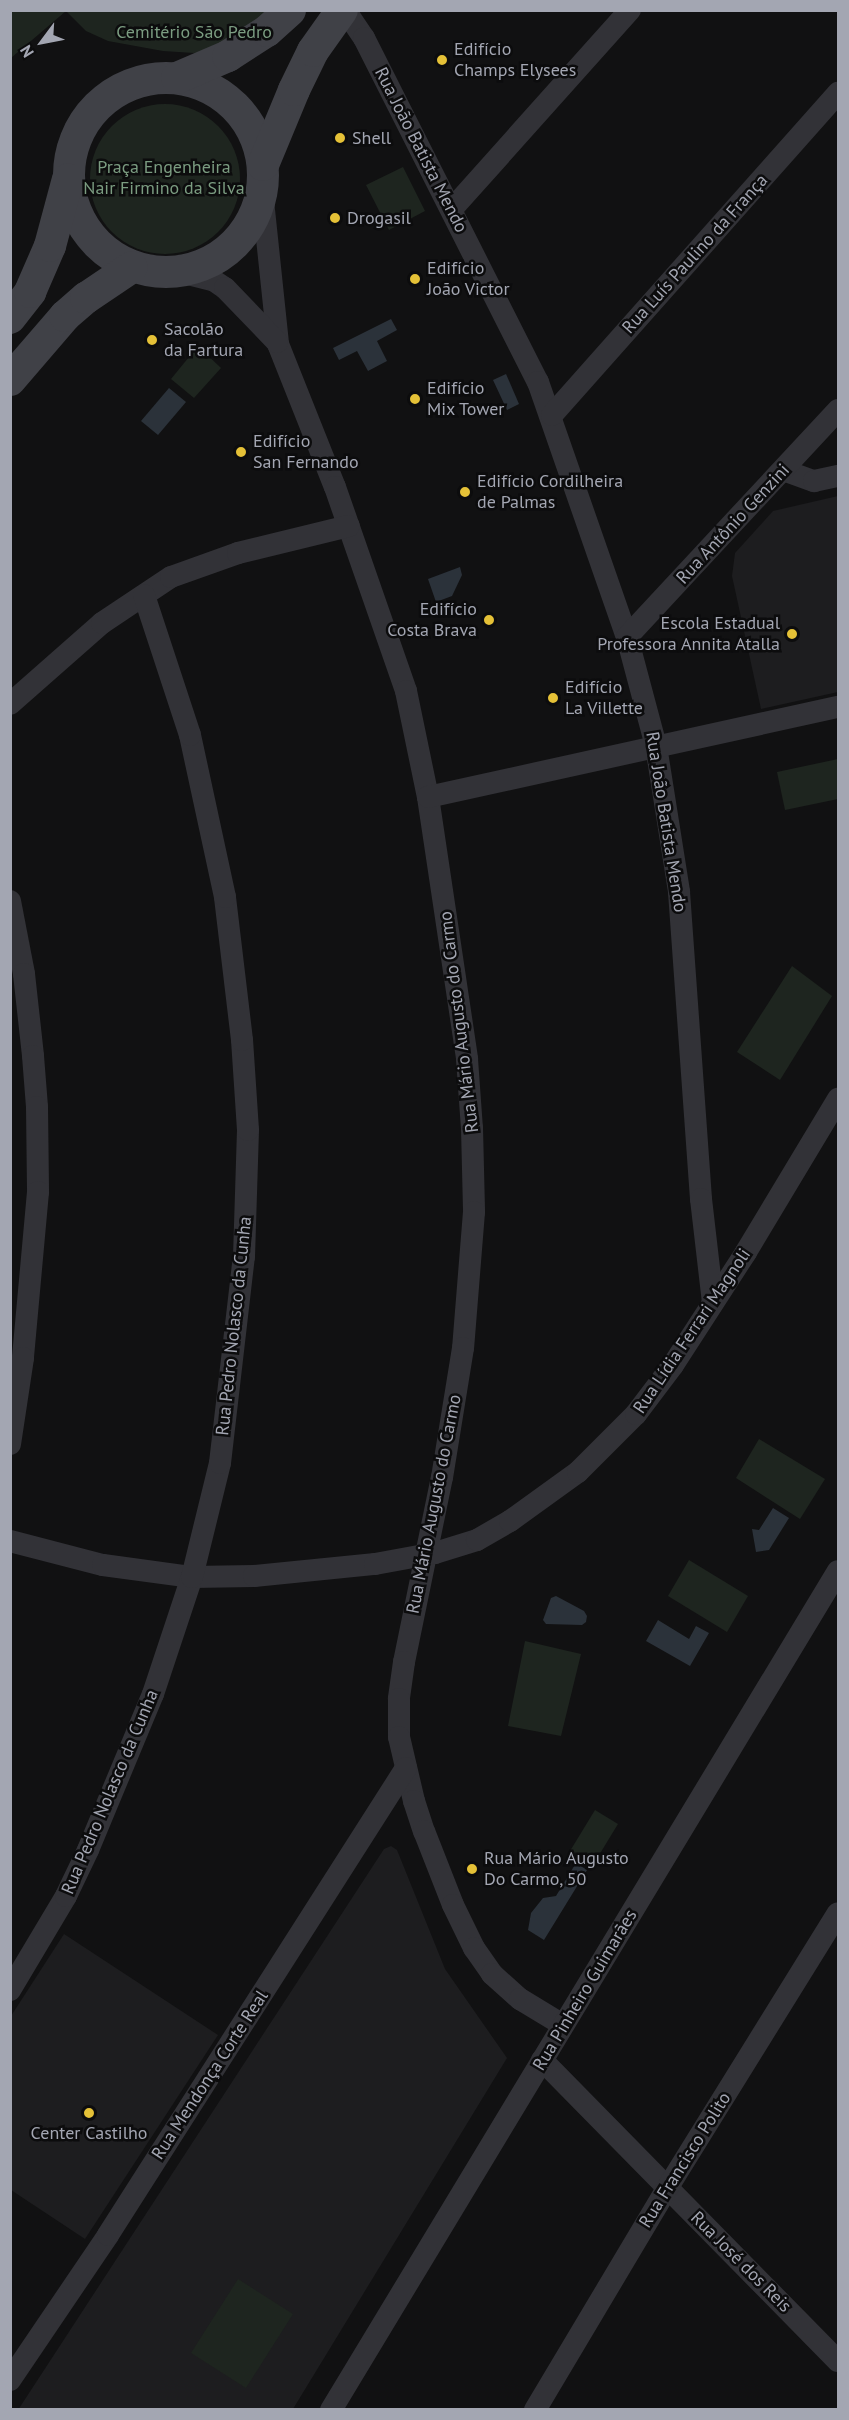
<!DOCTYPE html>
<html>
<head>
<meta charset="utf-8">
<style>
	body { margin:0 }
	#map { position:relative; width:849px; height:2420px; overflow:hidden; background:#111112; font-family:"PT Sans",sans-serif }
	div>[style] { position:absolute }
	.built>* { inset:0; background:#1d1d1f }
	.green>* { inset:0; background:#1e251f }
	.round { border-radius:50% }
	.water>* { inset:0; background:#2b323a }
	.minor>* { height:22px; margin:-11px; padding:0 11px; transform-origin:11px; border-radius:11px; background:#323237 }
	.secondary>* { height:32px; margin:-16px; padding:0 16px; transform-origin:16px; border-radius:16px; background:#404147 }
	.secondary>.ring { margin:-16px; padding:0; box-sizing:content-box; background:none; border:32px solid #404147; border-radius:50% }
	.dots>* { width:16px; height:16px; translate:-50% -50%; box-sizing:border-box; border:3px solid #0c0c0d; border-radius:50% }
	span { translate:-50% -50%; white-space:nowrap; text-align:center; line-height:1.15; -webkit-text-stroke:5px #0c0c0d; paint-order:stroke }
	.park-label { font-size:18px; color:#7b9c81 }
	.poi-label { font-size:18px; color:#a3a6b2 }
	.left { translate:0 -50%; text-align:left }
	.right { translate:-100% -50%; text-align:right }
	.street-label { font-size:18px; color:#a3a6b2 }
	.frame { position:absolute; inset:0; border:12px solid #a3a6b2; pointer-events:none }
	.north { position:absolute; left:12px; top:12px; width:60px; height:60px; -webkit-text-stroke:4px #0c0c0d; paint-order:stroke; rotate:238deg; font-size:16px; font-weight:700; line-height:24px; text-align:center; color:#a3a6b2 }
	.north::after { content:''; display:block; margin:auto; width:21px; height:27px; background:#a3a6b2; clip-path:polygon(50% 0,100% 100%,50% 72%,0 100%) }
</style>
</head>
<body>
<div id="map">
	<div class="built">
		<i style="clip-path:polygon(838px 496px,838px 692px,761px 709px,732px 576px,735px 553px,773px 511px)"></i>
		<i style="clip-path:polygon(391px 1846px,397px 1850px,445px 1969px,507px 2058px,293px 2409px,18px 2410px,384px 1849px)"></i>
		<i style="clip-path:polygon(64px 1934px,218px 2035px,85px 2239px,11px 2190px,11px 2016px)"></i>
	</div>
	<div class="green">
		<i style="clip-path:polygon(11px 11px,268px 11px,254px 26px,202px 52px,194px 53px,163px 51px,108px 41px,86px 31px,66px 11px,11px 58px)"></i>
		<i class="round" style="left:90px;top:104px;width:150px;height:150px"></i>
		<i style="clip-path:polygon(403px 167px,425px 211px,389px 230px,366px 185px)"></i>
		<i style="clip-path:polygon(198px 346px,221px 368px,194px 398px,171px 379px)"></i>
		<i style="clip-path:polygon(838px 759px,838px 799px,785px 810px,777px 772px)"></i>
		<i style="clip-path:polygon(792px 966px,832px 996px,780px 1080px,737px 1052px)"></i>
		<i style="clip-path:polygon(759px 1439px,825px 1479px,800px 1519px,736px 1478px)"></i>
		<i style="clip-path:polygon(689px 1560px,748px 1596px,727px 1632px,668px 1596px)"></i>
		<i style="clip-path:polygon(525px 1641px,581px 1654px,561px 1736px,508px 1726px)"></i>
		<i style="clip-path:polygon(595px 1810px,618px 1824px,593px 1865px,570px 1851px)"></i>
		<i style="clip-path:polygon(238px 2279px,293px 2314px,246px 2388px,191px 2353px)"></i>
	</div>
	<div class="water">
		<i style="clip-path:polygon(391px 319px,397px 330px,377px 341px,387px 361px,368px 371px,357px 351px,339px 360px,333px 348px)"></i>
		<i style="clip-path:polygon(506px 374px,519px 404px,507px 410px,493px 380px)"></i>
		<i style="clip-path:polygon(169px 388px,186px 402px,158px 435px,141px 421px)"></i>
		<i style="clip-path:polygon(460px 567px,462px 575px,452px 596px,436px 602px,428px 579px)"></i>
		<i style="clip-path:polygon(773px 1508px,789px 1518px,769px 1550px,756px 1552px,752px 1529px,759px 1530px)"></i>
		<i style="clip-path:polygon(556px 1596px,584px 1611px,587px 1616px,586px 1622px,582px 1625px,546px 1624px,543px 1620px,551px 1598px)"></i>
		<i style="clip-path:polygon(658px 1620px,689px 1639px,696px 1626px,709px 1633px,690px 1666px,646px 1641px)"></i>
		<i style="clip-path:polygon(576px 1863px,587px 1870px,544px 1940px,528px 1930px,531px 1913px,543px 1898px,556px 1896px)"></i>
	</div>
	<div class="minor">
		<i style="left:345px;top:10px;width:34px;rotate:56deg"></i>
		<i style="left:364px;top:38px;width:386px;rotate:63.2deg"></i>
		<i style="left:538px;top:382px;width:270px;rotate:70.8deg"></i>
		<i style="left:627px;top:637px;width:113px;rotate:75.1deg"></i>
		<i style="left:656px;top:746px;width:148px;rotate:81deg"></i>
		<i style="left:679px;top:892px;width:308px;rotate:85.9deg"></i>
		<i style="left:701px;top:1199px;width:104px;rotate:83.4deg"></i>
		<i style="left:262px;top:191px;width:154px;rotate:84deg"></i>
		<i style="left:278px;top:344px;width:154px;rotate:68.3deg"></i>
		<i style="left:335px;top:487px;width:216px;rotate:70.8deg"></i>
		<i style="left:406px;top:691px;width:108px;rotate:78.3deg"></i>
		<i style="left:428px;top:797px;width:265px;rotate:81.5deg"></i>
		<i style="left:467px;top:1059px;width:69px;rotate:85.9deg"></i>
		<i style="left:472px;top:1128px;width:84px;rotate:88.6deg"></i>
		<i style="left:474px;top:1212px;width:136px;rotate:94.6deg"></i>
		<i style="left:463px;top:1348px;width:131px;rotate:99.2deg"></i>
		<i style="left:442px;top:1477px;width:189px;rotate:101.6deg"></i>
		<i style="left:404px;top:1662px;width:37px;rotate:98deg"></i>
		<i style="left:399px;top:1699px;width:38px;rotate:90deg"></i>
		<i style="left:399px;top:1737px;width:66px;rotate:76.8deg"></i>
		<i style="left:414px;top:1801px;width:32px;rotate:72deg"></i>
		<i style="left:424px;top:1831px;width:79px;rotate:68.6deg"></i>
		<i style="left:453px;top:1905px;width:48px;rotate:64deg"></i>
		<i style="left:474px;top:1948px;width:32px;rotate:55deg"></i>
		<i style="left:492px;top:1974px;width:38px;rotate:42deg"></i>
		<i style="left:520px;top:1999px;width:50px;rotate:31.2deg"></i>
		<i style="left:452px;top:209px;width:267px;rotate:-48.2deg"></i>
		<i style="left:180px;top:272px;width:34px;rotate:14deg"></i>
		<i style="left:213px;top:280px;width:14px;rotate:34deg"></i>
		<i style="left:225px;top:288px;width:75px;rotate:46.1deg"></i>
		<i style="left:552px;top:415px;width:431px;rotate:-48.4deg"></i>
		<i style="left:783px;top:470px;width:33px;rotate:20deg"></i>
		<i style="left:814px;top:481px;width:25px;rotate:-12deg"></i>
		<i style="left:627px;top:637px;width:310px;rotate:-47.1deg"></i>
		<i style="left:10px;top:704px;width:123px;rotate:-41.4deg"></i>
		<i style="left:102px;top:623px;width:83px;rotate:-33.7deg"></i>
		<i style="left:171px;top:577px;width:71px;rotate:-19.7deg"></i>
		<i style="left:238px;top:553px;width:114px;rotate:-13.7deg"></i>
		<i style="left:428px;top:797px;width:420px;rotate:-12.4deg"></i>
		<i style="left:10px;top:901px;width:74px;rotate:79.1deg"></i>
		<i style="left:24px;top:974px;width:82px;rotate:83.7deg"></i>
		<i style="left:33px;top:1056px;width:51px;rotate:85.5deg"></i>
		<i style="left:37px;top:1107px;width:85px;rotate:89.3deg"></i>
		<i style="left:38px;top:1192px;width:167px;rotate:95.2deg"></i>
		<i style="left:23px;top:1358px;width:87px;rotate:98.6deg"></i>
		<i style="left:10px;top:1541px;width:96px;rotate:14.5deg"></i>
		<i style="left:103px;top:1565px;width:90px;rotate:7.7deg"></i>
		<i style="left:192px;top:1577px;width:62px;rotate:-0.9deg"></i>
		<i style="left:254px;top:1576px;width:122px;rotate:-5.7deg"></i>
		<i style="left:375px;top:1564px;width:61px;rotate:-10.4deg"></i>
		<i style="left:435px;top:1553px;width:44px;rotate:-17.2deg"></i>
		<i style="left:477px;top:1540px;width:38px;rotate:-30deg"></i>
		<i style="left:510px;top:1521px;width:84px;rotate:-35.8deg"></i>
		<i style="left:578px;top:1472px;width:82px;rotate:-45deg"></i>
		<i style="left:636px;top:1414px;width:61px;rotate:-52.9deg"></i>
		<i style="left:673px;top:1365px;width:135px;rotate:-57.1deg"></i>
		<i style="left:746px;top:1252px;width:179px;rotate:-59deg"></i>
		<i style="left:10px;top:1990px;width:109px;rotate:-59.2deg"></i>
		<i style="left:66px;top:1896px;width:51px;rotate:-64.4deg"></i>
		<i style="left:88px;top:1850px;width:169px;rotate:-67.4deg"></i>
		<i style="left:153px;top:1694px;width:123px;rotate:-71.6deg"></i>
		<i style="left:192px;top:1577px;width:117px;rotate:-76.2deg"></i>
		<i style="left:220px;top:1463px;width:207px;rotate:-83.4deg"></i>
		<i style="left:244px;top:1257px;width:127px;rotate:-88.2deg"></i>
		<i style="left:248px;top:1130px;width:90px;rotate:-93.8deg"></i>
		<i style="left:242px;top:1040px;width:144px;rotate:-96.8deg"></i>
		<i style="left:225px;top:897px;width:166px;rotate:-102.2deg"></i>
		<i style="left:190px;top:735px;width:147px;rotate:-108.2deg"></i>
		<i style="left:542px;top:2060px;width:422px;rotate:45.5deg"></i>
		<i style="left:10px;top:2380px;width:175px;rotate:-55.9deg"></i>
		<i style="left:108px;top:2235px;width:554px;rotate:-57.46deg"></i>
		<i style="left:331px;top:2410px;width:980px;rotate:-58.86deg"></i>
		<i style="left:535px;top:2410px;width:260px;rotate:-59.2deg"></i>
		<i style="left:668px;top:2187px;width:322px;rotate:-58.2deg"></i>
	</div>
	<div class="secondary">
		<i class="ring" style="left:69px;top:78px;width:162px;height:162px"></i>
		<i style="left:177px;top:78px;width:56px;rotate:-23.3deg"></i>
		<i style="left:228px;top:56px;width:46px;rotate:-32.7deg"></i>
		<i style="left:267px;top:31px;width:31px;rotate:-42deg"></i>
		<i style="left:263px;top:165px;width:81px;rotate:-67.5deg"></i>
		<i style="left:294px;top:90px;width:43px;rotate:-64deg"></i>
		<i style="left:313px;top:51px;width:50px;rotate:-54.7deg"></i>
		<i style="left:10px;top:318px;width:33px;rotate:-52deg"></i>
		<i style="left:30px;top:292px;width:50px;rotate:-66.5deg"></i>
		<i style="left:50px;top:246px;width:69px;rotate:-75deg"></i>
		<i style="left:10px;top:380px;width:84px;rotate:-49.3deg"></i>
		<i style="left:65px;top:316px;width:28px;rotate:-41deg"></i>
		<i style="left:86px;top:298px;width:55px;rotate:-34deg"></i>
	</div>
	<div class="dots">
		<i style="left:442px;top:60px;background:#e5c137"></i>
		<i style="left:340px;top:138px;background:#e5c137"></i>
		<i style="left:335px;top:218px;background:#e5c137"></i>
		<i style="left:415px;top:279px;background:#e5c137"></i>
		<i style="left:152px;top:340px;background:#e5c137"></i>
		<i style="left:415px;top:399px;background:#e5c137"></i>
		<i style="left:241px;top:452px;background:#e5c137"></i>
		<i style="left:465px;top:492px;background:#e5c137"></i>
		<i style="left:489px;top:620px;background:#e5c137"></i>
		<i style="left:792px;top:634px;background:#e5c137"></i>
		<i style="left:553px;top:698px;background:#e5c137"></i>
		<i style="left:472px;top:1869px;background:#e5c137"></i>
		<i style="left:89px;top:2113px;background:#e5c137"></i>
	</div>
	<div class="park-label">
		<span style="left:194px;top:32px">Cemitério São Pedro</span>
		<span style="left:164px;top:178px">Praça Engenheira<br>Nair Firmino da Silva</span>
	</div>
	<div class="poi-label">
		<span class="left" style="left:454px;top:60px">Edifício<br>Champs Elysees</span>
		<span class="left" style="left:352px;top:138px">Shell</span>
		<span class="left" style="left:347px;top:218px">Drogasil</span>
		<span class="left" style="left:427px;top:279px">Edifício<br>João Victor</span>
		<span class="left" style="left:164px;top:340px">Sacolão<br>da Fartura</span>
		<span class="left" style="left:427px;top:399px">Edifício<br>Mix Tower</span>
		<span class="left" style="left:253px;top:452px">Edifício<br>San Fernando</span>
		<span class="left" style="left:477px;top:492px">Edifício Cordilheira<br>de Palmas</span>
		<span class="right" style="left:477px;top:620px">Edifício<br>Costa Brava</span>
		<span class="right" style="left:780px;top:634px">Escola Estadual<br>Professora Annita Atalla</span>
		<span class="left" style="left:565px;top:698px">Edifício<br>La Villette</span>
		<span class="left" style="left:484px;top:1869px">Rua Mário Augusto<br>Do Carmo, 50</span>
		<span style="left:89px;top:2133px">Center Castilho</span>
	</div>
	<div class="street-label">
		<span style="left:421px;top:150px;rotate:63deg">Rua João Batista Mendo</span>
		<span style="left:695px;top:254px;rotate:-48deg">Rua Luís Paulino da França</span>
		<span style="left:733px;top:524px;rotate:-47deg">Rua Antônio Genzini</span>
		<span style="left:666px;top:822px;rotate:81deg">Rua João Batista Mendo</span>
		<span style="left:459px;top:1022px;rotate:-97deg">Rua Mário Augusto do Carmo</span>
		<span style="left:234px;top:1326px;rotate:-84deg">Rua Pedro Nolasco da Cunha</span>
		<span style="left:692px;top:1331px;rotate:-56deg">Rua Lídia Ferrari Magnoli</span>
		<span style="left:434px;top:1504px;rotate:-79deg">Rua Mário Augusto do Carmo</span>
		<span style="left:110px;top:1792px;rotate:-67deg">Rua Pedro Nolasco da Cunha</span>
		<span style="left:585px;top:1990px;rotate:-59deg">Rua Pinheiro Guimarães</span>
		<span style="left:210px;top:2075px;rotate:-57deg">Rua Mendonça Corte Real</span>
		<span style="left:685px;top:2160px;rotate:-58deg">Rua Francisco Polito</span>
		<span style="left:741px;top:2262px;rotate:45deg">Rua José dos Reis</span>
	</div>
	<div class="frame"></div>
	<div class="north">N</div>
</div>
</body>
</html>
